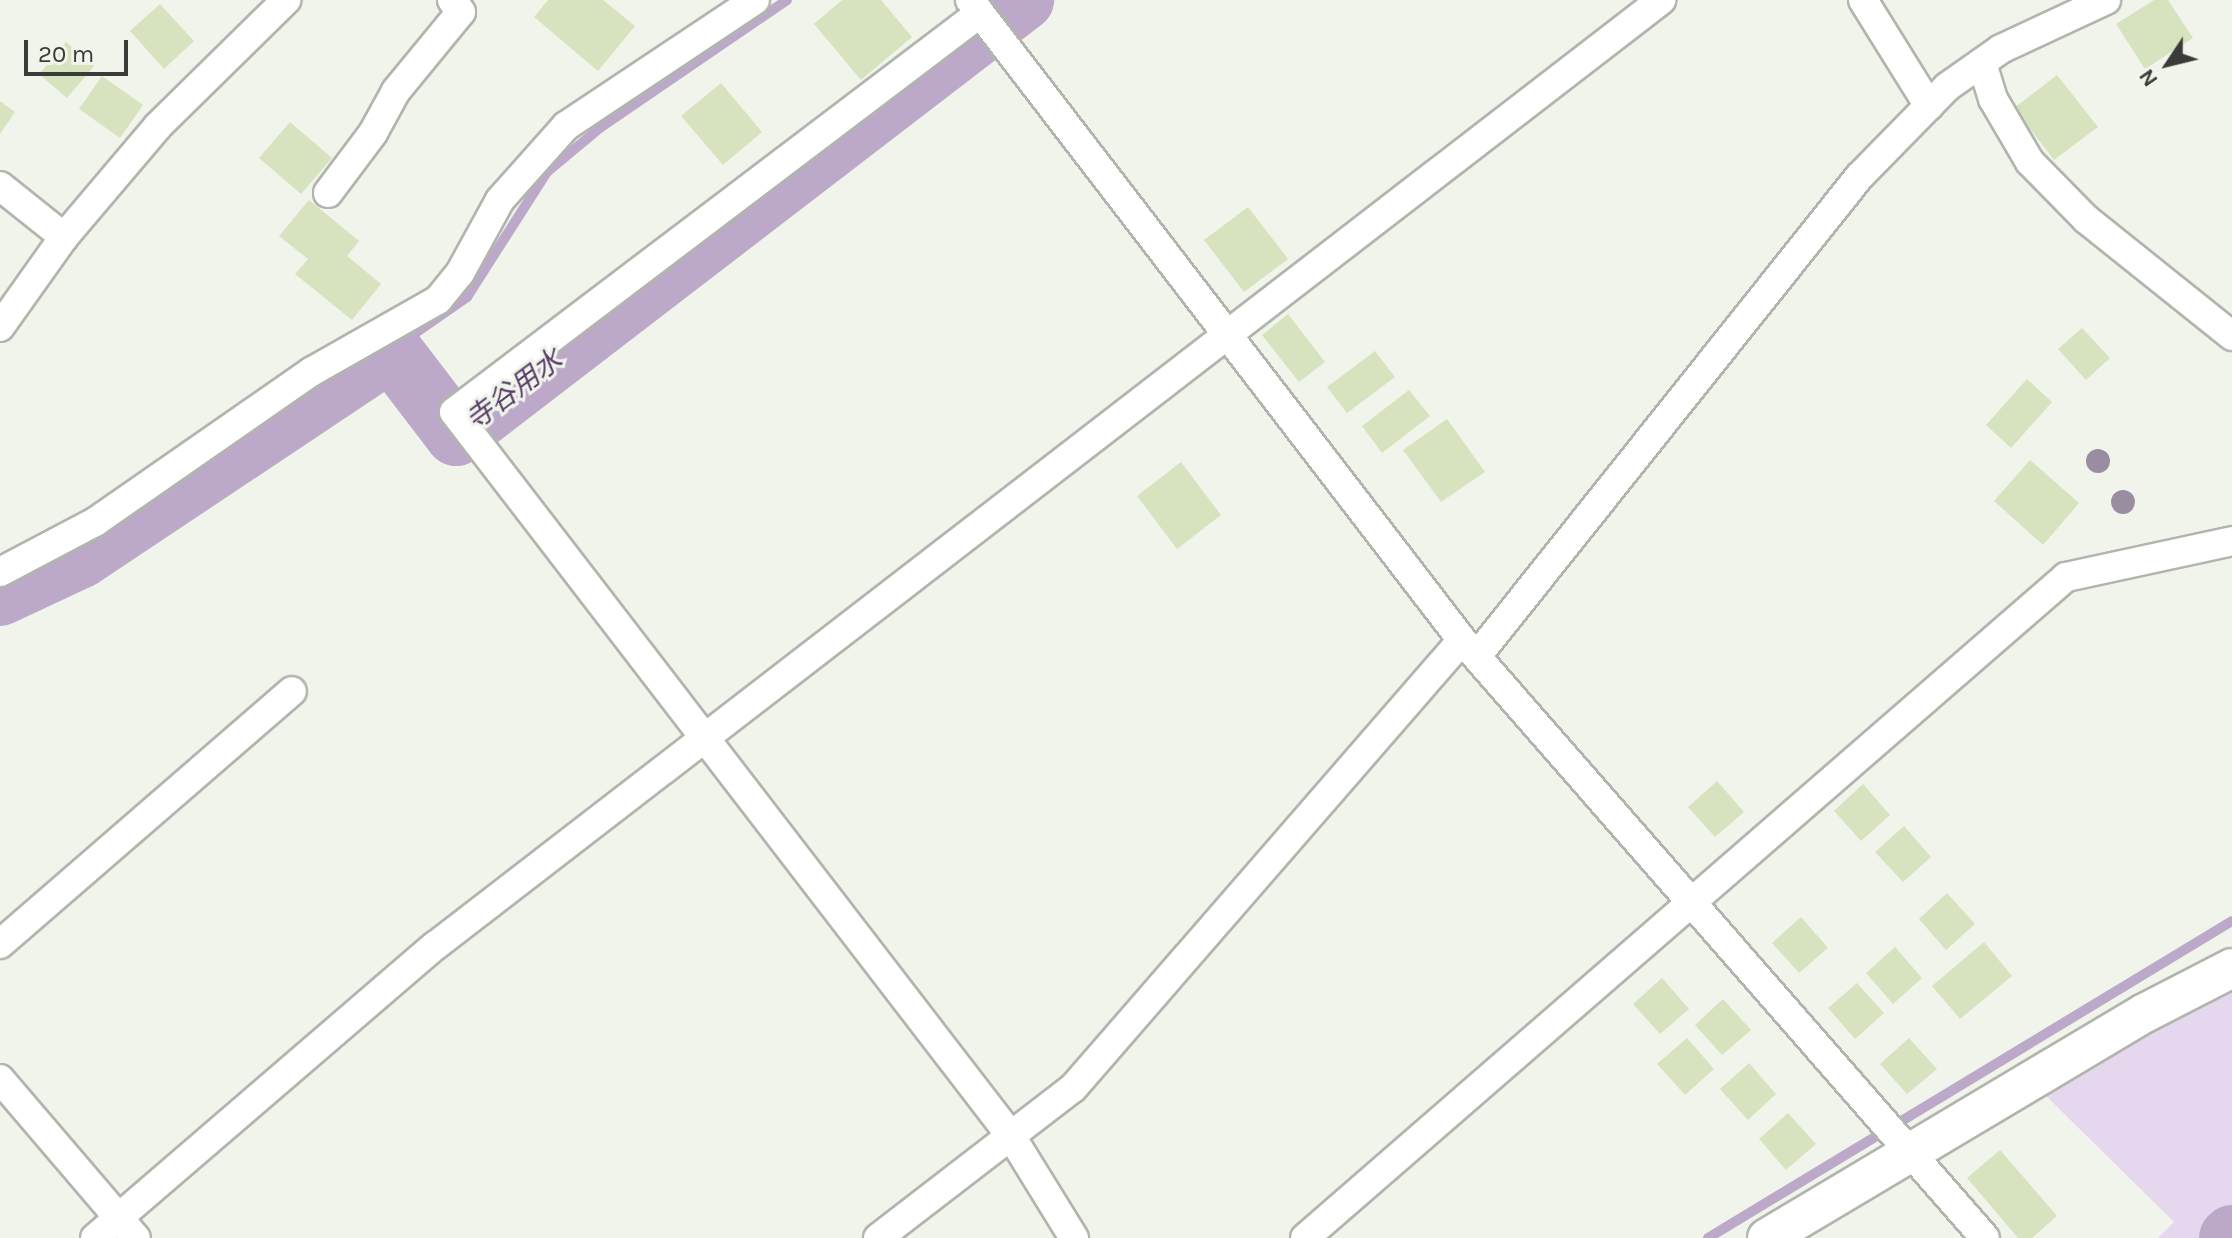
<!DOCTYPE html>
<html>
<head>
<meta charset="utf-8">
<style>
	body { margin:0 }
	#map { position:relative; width:2232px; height:1238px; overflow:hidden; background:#f1f4eb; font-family:Karla,"Noto Sans JP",sans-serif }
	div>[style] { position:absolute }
	.green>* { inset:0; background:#e4d7ee }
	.stream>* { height:10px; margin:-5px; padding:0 5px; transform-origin:5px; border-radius:5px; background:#bca9c9 }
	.river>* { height:62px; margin:-31px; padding:0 31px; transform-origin:31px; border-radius:31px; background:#bca9c9 }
	.building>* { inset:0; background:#d7e3be }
	.roads { filter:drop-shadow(2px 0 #b2b5ad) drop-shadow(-2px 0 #b2b5ad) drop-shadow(0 2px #b2b5ad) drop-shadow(0 -2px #b2b5ad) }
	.street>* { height:28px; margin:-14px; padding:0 14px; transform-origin:14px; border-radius:14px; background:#fff }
	.secondary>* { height:38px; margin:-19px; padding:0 19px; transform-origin:19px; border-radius:19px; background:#fff }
	.trees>* { width:24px; height:24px; margin:-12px; border-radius:50%; background:#9a8ca1 }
	span { translate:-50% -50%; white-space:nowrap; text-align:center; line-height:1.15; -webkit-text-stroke:6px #f1f4eb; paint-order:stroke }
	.water-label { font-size:28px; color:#573b68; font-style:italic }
	.north { position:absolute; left:2128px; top:24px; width:80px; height:80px; -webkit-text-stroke:6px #f1f4eb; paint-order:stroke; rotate:235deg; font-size:22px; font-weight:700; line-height:32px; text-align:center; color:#3b3c39 }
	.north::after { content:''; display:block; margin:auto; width:28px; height:36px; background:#3b3c39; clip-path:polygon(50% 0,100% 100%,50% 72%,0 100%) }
	.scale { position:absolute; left:24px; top:40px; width:104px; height:36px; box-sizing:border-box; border:4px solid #3b3c39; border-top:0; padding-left:10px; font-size:24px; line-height:28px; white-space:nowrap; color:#3b3c39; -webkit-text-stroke:6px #f1f4eb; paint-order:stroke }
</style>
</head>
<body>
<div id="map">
	<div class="green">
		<i style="clip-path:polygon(2232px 974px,2232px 1238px,2158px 1238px,2174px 1222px,2035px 1085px)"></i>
	</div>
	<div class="stream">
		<i style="left:391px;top:350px;width:93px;rotate:-34.9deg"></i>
		<i style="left:467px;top:297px;width:148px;rotate:-57.4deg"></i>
		<i style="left:547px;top:172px;width:70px;rotate:-39.8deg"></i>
		<i style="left:601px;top:127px;width:225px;rotate:-34.3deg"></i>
		<i style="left:1708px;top:1238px;width:612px;rotate:-31.17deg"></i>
	</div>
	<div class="river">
		<i style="left:0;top:595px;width:89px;rotate:-25.1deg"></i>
		<i style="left:81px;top:557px;width:373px;rotate:-33.7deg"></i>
		<i style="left:391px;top:350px;width:107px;rotate:52.6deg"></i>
		<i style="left:456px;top:435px;width:715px;rotate:-37.5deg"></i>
		<i style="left:2230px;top:1238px;width:3px;rotate:-45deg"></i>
	</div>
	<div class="building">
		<i style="clip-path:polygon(548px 0,603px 0,635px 26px,598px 71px,534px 17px)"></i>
		<i style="clip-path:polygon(842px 0,881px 0,912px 37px,861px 80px,814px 24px)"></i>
		<i style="clip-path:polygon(2154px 0,2168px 0,2193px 38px,2145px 69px,2116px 24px)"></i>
		<i style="clip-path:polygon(160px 4px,194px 41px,164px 69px,130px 31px)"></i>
		<i style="clip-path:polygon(66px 42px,94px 66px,67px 98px,39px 74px)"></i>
		<i style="clip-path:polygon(2057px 75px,2098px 127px,2054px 160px,2014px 108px)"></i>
		<i style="clip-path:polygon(102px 76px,143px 105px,120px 138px,79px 109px)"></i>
		<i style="clip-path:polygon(721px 83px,762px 132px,723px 165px,681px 116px)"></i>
		<i style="clip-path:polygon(0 101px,15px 112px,0 134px)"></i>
		<i style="clip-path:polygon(290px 122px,332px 158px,301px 194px,259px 158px)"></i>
		<i style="clip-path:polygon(309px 200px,359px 241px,347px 256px,381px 284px,352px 320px,295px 274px,308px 259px,279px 236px)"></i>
		<i style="clip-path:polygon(1248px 207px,1288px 259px,1244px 292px,1204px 240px)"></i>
		<i style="clip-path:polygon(1288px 314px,1325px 362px,1299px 382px,1262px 335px)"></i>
		<i style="clip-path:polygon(2082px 328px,2110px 358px,2086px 380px,2058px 349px)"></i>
		<i style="clip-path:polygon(1375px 351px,1395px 377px,1347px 413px,1327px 387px)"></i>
		<i style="clip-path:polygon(2027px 379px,2052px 402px,2011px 448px,1986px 425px)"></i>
		<i style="clip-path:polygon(1409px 390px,1430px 416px,1382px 453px,1362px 426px)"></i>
		<i style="clip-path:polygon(1447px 419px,1485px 472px,1441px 502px,1403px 450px)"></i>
		<i style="clip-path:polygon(2030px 460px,2079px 503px,2043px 545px,1994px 501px)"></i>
		<i style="clip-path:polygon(1181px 462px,1221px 515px,1177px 549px,1137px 496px)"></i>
		<i style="clip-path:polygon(1717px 781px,1744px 812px,1715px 837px,1688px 807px)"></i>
		<i style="clip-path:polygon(1863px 784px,1890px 815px,1861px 841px,1834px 811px)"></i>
		<i style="clip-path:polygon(1904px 826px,1931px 857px,1903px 882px,1875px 852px)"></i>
		<i style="clip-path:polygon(1947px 893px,1975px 924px,1946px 950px,1919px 919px)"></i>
		<i style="clip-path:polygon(1801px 917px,1828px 948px,1799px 973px,1772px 943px)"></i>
		<i style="clip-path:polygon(1984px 942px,2012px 976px,1960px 1019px,1932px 986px)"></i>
		<i style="clip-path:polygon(1895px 947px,1922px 978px,1893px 1004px,1866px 973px)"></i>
		<i style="clip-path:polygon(1662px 978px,1689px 1009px,1660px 1034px,1633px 1004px)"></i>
		<i style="clip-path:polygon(1857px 983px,1884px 1013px,1855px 1039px,1828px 1008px)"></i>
		<i style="clip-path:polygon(1723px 999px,1751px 1030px,1722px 1055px,1695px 1025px)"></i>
		<i style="clip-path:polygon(1687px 1038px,1714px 1069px,1685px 1095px,1657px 1064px)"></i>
		<i style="clip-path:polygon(1909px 1038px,1937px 1069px,1907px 1094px,1880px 1064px)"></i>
		<i style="clip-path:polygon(1749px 1063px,1776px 1094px,1748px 1120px,1720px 1089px)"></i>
		<i style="clip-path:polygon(1788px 1113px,1816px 1144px,1786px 1170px,1759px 1139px)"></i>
		<i style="clip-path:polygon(2000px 1150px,2057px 1216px,2032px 1238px,2018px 1238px,1967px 1178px)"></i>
	</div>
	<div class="roads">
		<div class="street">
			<i style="left:970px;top:0;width:807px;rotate:52.45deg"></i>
			<i style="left:1462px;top:640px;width:794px;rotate:48.83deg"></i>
			<i style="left:1863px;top:0;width:125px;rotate:58.1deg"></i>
			<i style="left:980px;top:13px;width:660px;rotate:142.82deg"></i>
			<i style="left:454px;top:412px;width:913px;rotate:52.43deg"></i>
			<i style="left:1011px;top:1136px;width:120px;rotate:58.3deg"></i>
			<i style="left:1982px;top:63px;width:38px;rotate:73deg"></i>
			<i style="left:1993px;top:99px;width:73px;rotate:59.6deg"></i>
			<i style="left:2030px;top:162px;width:80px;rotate:45.5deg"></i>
			<i style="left:2086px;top:219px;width:187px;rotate:38.7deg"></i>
			<i style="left:0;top:186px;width:82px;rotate:38.6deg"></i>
			<i style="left:328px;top:193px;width:75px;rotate:-53.1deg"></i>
			<i style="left:373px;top:133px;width:48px;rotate:-61.3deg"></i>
			<i style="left:396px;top:91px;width:102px;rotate:-50.6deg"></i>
			<i style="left:461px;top:12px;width:15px;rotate:-127deg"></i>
			<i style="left:0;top:327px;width:110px;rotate:-54.6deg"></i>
			<i style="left:64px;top:237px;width:145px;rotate:-49.7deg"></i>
			<i style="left:158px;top:126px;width:180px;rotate:-44.5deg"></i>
			<i style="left:0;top:572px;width:107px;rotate:-27.8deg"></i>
			<i style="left:95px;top:522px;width:263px;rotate:-34.8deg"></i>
			<i style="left:311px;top:372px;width:146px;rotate:-29.6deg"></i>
			<i style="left:438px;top:300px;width:35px;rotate:-51deg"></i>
			<i style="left:460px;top:273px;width:83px;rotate:-61.3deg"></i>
			<i style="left:500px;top:200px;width:99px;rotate:-48.3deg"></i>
			<i style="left:566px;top:126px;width:227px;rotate:-33.7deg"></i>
			<i style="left:1477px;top:656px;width:613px;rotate:-51.43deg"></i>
			<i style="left:1859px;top:177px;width:126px;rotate:-45.6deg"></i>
			<i style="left:1947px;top:87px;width:66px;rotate:-35.1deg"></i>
			<i style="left:2001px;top:49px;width:116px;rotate:-25deg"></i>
			<i style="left:0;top:944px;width:386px;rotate:-40.9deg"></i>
			<i style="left:0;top:1079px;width:209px;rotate:49.5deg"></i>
			<i style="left:95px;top:1238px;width:448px;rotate:-40.7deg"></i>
			<i style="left:435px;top:946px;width:1549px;rotate:-37.65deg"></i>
			<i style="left:878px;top:1238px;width:246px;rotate:-37.6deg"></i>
			<i style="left:1073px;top:1088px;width:593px;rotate:-49.03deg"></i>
			<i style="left:1305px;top:1238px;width:1008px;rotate:-40.98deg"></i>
			<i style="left:2066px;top:577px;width:170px;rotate:-12.2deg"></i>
		</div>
		<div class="secondary">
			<i style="left:1767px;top:1238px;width:440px;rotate:-30.8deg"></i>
			<i style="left:2145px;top:1013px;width:98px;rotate:-27.3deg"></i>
		</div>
	</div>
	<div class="trees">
		<i style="left:2098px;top:461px"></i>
		<i style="left:2123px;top:502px"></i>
	</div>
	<div class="water-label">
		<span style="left:514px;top:390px;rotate:-37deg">寺谷用水</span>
	</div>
	<div class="north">N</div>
	<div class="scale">20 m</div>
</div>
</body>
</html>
